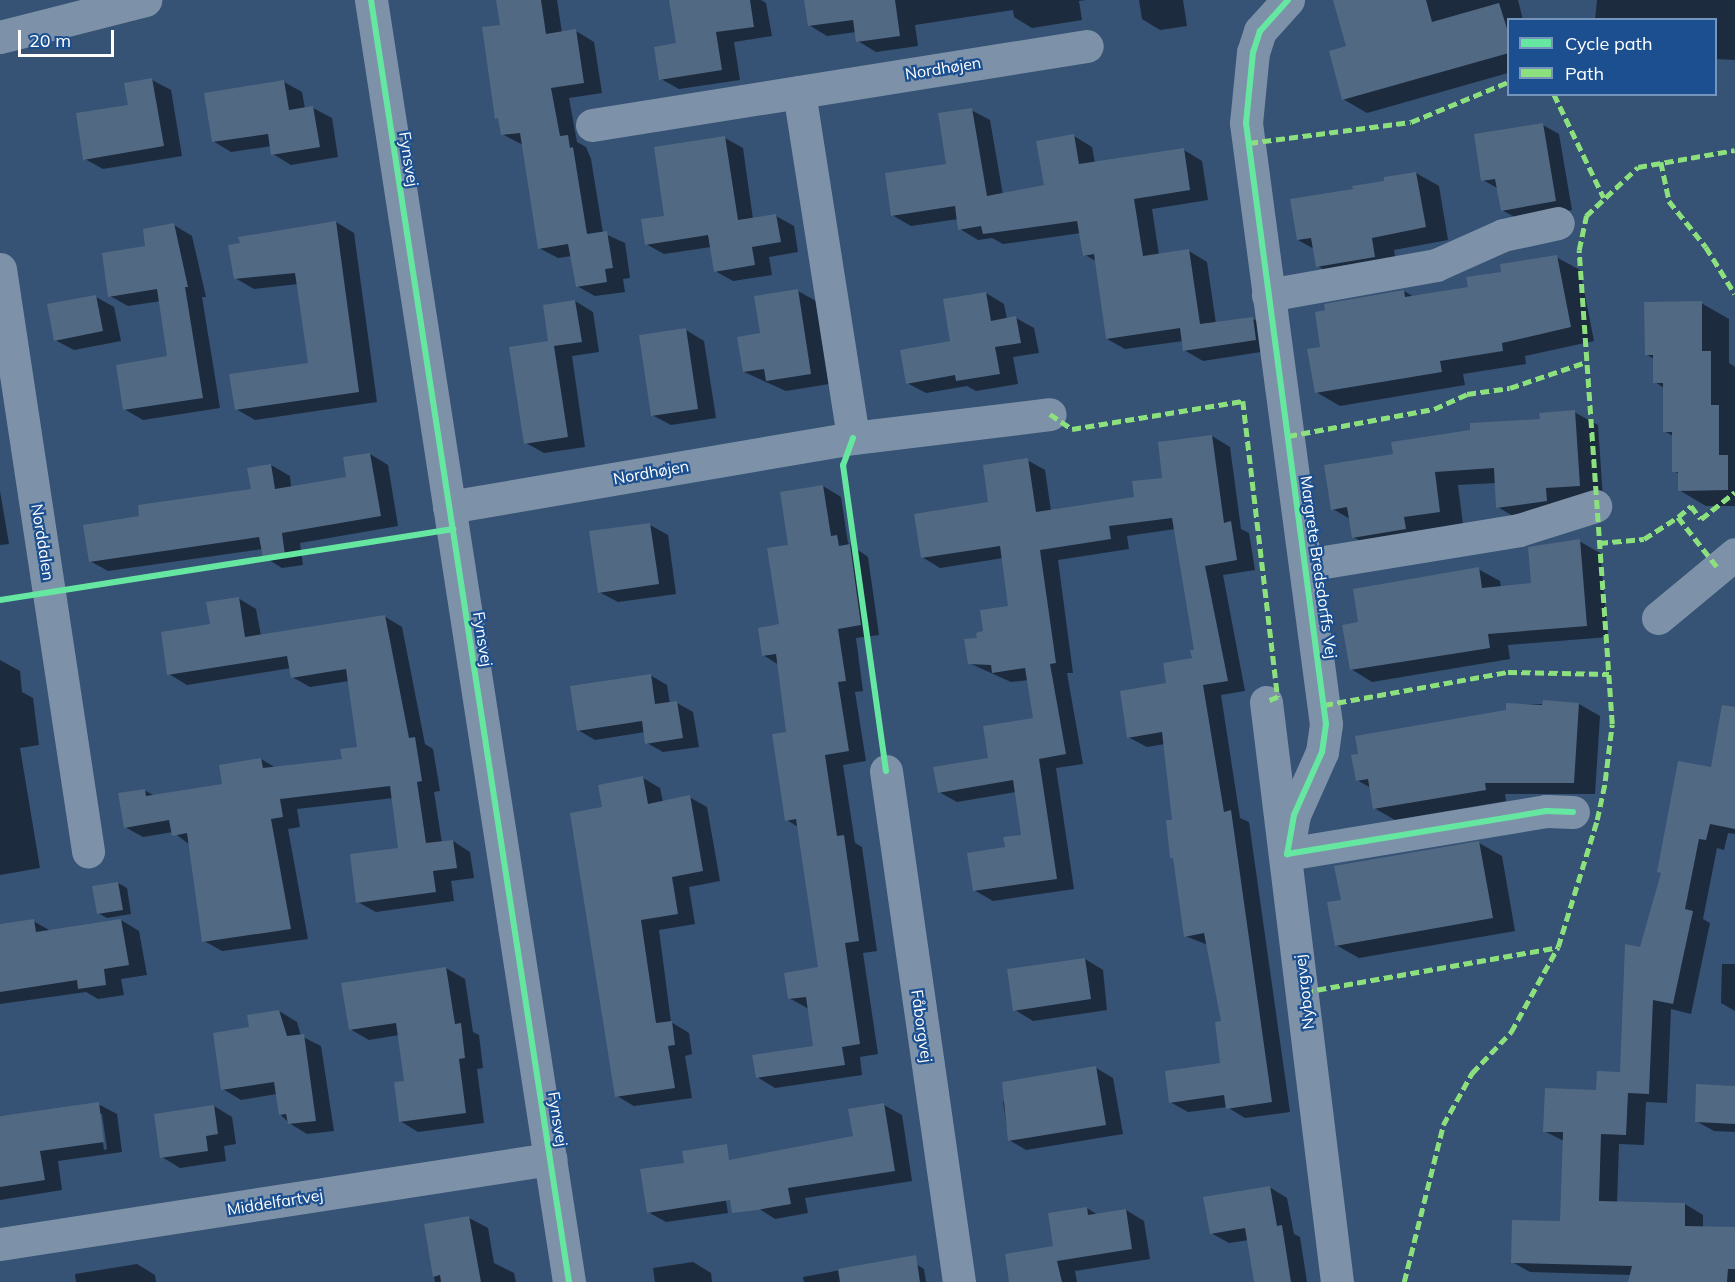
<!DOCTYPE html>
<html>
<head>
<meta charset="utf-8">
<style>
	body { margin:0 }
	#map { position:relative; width:1735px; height:1282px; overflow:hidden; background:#365274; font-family:Mulish,sans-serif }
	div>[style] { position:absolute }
	.shadow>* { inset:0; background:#0007 }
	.building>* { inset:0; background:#526984 }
	.minor>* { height:33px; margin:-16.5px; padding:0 16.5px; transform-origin:16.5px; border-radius:16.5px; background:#7d92a8 }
	.quiet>* { height:4.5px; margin-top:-2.25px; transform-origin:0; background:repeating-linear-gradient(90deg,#8de07e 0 9px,transparent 0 13.5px) }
	.cycleway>* { height:6px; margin:-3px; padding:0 3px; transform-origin:3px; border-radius:3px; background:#66e7a1 }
	span { translate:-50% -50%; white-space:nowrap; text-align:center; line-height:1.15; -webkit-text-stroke:4.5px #1b4f8f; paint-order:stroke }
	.street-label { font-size:16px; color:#fff }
	.legend { position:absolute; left:1507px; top:18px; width:210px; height:78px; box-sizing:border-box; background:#1b4f8f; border:2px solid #7695bc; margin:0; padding:8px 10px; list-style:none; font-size:18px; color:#fff }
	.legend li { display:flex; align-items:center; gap:12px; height:30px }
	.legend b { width:30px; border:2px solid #7695bc }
	.scale { position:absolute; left:18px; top:30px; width:96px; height:27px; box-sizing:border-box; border:3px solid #fff; border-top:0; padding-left:8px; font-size:18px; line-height:21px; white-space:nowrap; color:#fff; -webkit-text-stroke:4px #1b4f8f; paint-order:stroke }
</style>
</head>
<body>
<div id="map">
	<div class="shadow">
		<i style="clip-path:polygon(498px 0,557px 0,562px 33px,576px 31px,594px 42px,602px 93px,569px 98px,577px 142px,586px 147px,591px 159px,603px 233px,625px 243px,630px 278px,623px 279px,625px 292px,595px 296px,577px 286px,572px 256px,558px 258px,539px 248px,523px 145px,502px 134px,502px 26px)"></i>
		<i style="clip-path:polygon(670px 0,761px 0,766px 3px,772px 36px,734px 42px,740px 80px,679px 89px,661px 79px,677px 44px)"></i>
		<i style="clip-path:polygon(805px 0,1086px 0,1079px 1px,1082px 20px,1032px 28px,1014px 17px,1013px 10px,915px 25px,918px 46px,876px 52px,858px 41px,856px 32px,827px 36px,809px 25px)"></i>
		<i style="clip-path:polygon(1139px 0,1183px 0,1187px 26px,1160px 30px,1142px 19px)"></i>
		<i style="clip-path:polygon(1352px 0,1518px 0,1523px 20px,1508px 20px,1508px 73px,1367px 113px,1343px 99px)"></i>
		<i style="clip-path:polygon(1597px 0,1735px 0,1735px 60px,1716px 59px,1716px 20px,1595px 20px)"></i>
		<i style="clip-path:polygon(152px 80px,171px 90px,182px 156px,103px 169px,85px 159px)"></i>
		<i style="clip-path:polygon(284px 82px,302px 92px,305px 109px,313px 108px,332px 118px,338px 157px,291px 165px,273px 154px,272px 146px,231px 152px,213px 141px)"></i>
		<i style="clip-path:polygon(971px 110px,990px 120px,1003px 195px,1046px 187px,1074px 136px,1092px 147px,1095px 163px,1184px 150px,1202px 161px,1208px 200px,1152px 209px,1159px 255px,1189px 251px,1207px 262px,1216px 324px,1253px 319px,1271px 329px,1274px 350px,1203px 361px,1184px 350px,1183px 341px,1125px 349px,1107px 339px,1096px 261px,1085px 255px,1081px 233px,1003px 244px,992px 238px,978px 240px,960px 229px,958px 219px,911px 226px,892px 215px,947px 165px)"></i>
		<i style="clip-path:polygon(1543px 125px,1559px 134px,1572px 210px,1518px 219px,1502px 210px,1499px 189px,1483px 180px)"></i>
		<i style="clip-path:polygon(725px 138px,743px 148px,753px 219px,776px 216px,794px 226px,798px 252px,769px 257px,772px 275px,733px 281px,715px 271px,711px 247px,664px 254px,646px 244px)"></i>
		<i style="clip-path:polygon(1416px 173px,1439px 186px,1448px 240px,1394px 250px,1397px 269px,1341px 280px,1318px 266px,1314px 249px,1298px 240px,1385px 182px)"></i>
		<i style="clip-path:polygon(336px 222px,354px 233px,377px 402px,255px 420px,236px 409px,310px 364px,298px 284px,254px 289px,235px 278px)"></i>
		<i style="clip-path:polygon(174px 225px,192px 236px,206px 297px,202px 297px,220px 408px,143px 420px,124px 409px,169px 358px,161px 301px,128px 306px,110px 296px,147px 247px)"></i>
		<i style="clip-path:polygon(1556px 257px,1580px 270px,1594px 341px,1525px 356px,1526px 364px,1463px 374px,1465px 385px,1340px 406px,1316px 392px,1321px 348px,1404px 291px,1414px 297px,1470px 288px)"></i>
		<i style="clip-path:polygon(798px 291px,816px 301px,829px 384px,786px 391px,744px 372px,761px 334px)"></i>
		<i style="clip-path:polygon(986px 293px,1004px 304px,1007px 319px,1016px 318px,1034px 328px,1039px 353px,1013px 357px,1018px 384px,976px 391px,967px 386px,926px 393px,907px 383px,952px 342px)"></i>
		<i style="clip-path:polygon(96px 297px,114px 307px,121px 341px,74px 350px,55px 340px)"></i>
		<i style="clip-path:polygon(575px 301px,593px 312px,599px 352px,572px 356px,585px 447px,544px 453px,526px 443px,550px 342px)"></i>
		<i style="clip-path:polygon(1701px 303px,1729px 319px,1729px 363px,1735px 367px,1735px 506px,1706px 506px,1679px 490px,1679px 474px,1674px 471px,1673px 436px,1664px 431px,1664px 388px,1655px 382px,1654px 359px,1646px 354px)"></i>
		<i style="clip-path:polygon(686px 330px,704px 341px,716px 418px,671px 425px,652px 415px)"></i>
		<i style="clip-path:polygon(1574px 412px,1598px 425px,1603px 499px,1521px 521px,1498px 507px,1496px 483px,1458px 485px,1463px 525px,1377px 550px,1353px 537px,1350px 519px,1333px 509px,1395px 455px)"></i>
		<i style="clip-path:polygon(1212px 436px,1230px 447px,1241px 529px,1249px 533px,1255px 570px,1223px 575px,1245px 691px,1221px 695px,1240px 818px,1249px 822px,1290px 1112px,1245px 1118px,1227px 1107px,1188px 1112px,1170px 1102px,1222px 1064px,1223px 1023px,1208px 945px,1185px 936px,1165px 744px,1147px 747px,1128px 737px,1168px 684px,1193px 659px,1196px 651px,1175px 529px,1127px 536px,1129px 549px,1058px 560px,1073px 673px,1067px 673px,1083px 764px,1056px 768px,1074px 889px,993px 901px,974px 890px,1007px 848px,1023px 836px,1016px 792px,957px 802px,939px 792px,990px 759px,1035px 719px,1029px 680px,1011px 682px,969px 663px,978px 639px,1010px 607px,1003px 558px,940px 568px,922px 557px,990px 504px,1027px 460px,1045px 470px,1051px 511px,1135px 498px,1164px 479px)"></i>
		<i style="clip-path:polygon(370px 454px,388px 465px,398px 526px,300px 543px,303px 565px,282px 568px,264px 557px,263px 549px,108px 571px,90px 561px,141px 517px,253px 490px,271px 465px,290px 476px,291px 487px,348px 478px)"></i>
		<i style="clip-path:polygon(823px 486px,841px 497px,848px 543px,868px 557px,879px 635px,856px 638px,863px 691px,855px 692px,866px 761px,843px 765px,855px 843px,862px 847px,877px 951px,863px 953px,878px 1054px,860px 1057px,862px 1075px,775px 1088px,757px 1077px,815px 1047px,809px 1009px,789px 998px,820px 969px,798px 827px,787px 820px,788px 733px,779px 665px,763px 655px,781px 625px,789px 546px)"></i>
		<i style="clip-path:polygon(0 491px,9px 544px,0 545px)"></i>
		<i style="clip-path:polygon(650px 525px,668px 535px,676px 594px,618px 602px,599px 592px)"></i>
		<i style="clip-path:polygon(1579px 541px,1600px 553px,1608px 637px,1508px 645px,1510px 659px,1372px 682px,1351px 669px,1360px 623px,1478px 569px,1500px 581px,1501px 587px,1532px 585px)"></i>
		<i style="clip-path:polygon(238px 598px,256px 609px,261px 636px,384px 616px,402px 627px,425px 744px,433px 749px,440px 791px,434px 792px,442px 843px,453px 841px,470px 852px,474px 878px,451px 881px,454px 901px,376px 912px,358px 902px,399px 849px,393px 798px,297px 809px,300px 827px,288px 829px,308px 939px,222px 951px,204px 941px,190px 845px,173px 832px,143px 837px,125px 827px,144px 790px,155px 796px,224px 785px,261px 759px,276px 768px,343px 760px,359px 748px,349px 681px,310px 687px,292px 677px,291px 668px,187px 685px,169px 674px)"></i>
		<i style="clip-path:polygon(0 660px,20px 671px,22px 692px,33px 698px,39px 745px,20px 748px,40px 868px,0 875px)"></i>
		<i style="clip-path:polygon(650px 675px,667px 685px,670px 704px,677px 703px,693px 712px,699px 747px,663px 752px,647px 743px,645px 732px,595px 740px,578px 730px)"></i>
		<i style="clip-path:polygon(1507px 704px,1579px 704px,1600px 716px,1595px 794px,1505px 794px,1506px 801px,1395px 820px,1374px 808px,1371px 788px,1357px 780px,1507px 711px)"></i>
		<i style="clip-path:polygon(1735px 729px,1735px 834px,1728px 833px,1724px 850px,1717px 848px,1703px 919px,1710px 923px,1691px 1014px,1671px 1009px,1667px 1103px,1646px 1102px,1644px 1145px,1619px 1144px,1617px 1203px,1685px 1204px,1703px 1215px,1703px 1228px,1735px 1229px,1735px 1282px,1630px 1282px,1631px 1275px,1530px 1272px,1512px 1262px,1561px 1223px,1564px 1141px,1544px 1131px,1622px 1073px,1641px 949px,1712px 769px)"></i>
		<i style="clip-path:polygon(643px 778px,660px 788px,663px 802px,689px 797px,707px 807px,720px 881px,689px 887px,695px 924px,659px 930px,671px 1022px,689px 1033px,692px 1054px,685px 1056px,692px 1098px,634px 1106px,617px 1096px,603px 809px)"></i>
		<i style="clip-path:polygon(1479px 843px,1502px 856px,1515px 931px,1359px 958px,1336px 945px,1343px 901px)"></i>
		<i style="clip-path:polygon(118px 883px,127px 888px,131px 914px,107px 918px,98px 913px)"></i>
		<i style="clip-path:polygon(121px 920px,139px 931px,147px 975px,121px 979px,124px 995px,98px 999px,86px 992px,0 1004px,0 926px,33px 921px,51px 931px)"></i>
		<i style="clip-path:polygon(1085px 959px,1103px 970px,1107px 1010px,1033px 1021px,1015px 1010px)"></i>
		<i style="clip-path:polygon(1722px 964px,1735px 964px,1735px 1011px,1721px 1003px)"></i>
		<i style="clip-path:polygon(446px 968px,465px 979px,473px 1032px,479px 1035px,483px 1068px,477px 1069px,484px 1123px,418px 1132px,400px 1121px,406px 1082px,399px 1035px,369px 1040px,350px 1029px)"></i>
		<i style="clip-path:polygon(279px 1011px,297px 1022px,301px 1036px,321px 1046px,334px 1131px,307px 1134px,289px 1123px,280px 1114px,277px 1094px,241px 1100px,223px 1089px,251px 1029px)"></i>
		<i style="clip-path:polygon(1096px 1068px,1113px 1078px,1123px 1134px,1026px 1150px,1009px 1140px,1003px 1102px)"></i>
		<i style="clip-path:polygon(1735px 1088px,1735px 1132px,1714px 1131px,1696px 1121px)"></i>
		<i style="clip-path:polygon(evenodd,98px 1104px,117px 1114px,122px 1152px,58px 1161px,62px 1190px,0 1200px,0 1116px,98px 1104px,99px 1114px,102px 1114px,107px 1149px,104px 1150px,99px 1114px)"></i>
		<i style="clip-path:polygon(884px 1105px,902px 1115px,912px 1181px,805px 1198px,808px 1213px,775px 1219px,758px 1208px,854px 1137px)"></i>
		<i style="clip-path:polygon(214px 1106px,232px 1117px,236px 1144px,224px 1146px,226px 1161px,180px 1168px,162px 1157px)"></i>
		<i style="clip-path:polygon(721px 1172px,728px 1213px,666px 1222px,648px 1212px)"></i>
		<i style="clip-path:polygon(1269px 1187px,1287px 1198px,1294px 1234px,1300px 1237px,1307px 1282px,1255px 1282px,1249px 1240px,1229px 1243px,1211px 1233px)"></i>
		<i style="clip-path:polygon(1087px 1208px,1098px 1215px,1126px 1210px,1144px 1221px,1150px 1259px,1075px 1271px,1077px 1282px,1011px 1282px,1054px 1248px)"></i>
		<i style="clip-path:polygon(469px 1218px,488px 1228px,494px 1263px,514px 1273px,516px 1282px,435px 1282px,425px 1226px)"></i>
		<i style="clip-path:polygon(906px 1258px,924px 1269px,926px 1282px,804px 1282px,803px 1277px)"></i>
		<i style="clip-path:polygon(693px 1262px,711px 1273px,712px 1282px,655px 1282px,653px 1268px)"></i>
		<i style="clip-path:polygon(137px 1264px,155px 1275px,156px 1282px,76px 1282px,75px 1274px)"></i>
	</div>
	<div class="building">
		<i style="clip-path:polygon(496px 0,541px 0,546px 34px,576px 29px,584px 83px,551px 88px,560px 136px,568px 135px,570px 148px,573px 147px,587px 234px,607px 231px,613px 268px,605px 269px,607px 282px,576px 287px,568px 244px,538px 249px,520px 133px,501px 135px,498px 118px,495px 119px,482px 27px,500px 25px)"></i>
		<i style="clip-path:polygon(669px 0,750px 0,754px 27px,716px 32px,722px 70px,659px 80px,654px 47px,676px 43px)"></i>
		<i style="clip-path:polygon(804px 0,895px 0,900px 36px,856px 42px,853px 20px,808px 26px)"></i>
		<i style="clip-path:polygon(1333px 0,1426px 0,1432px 22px,1499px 3px,1509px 35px,1509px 53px,1342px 100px,1329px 51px,1346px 46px)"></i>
		<i style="clip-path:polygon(152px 78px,164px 146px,83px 160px,76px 113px,128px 105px,124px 83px)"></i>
		<i style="clip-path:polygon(284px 80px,289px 110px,313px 106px,320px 147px,271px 155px,268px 134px,212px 142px,204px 93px)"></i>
		<i style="clip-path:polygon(972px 108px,987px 196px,1044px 185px,1036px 141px,1074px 134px,1079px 164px,1184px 148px,1190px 190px,1134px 199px,1143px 256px,1189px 249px,1200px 324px,1253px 317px,1256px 340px,1183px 351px,1180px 328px,1106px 339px,1094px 254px,1083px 256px,1077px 221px,983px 234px,981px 226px,958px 230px,955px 206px,891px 216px,885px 173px,946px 164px,938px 113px)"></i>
		<i style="clip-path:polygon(1543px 123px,1556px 201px,1501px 211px,1495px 179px,1481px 181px,1474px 134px)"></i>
		<i style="clip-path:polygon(725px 136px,738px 220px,776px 214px,781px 242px,752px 247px,755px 265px,714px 272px,708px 235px,645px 245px,641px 219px,664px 216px,654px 147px)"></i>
		<i style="clip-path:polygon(1416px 172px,1426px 227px,1372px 238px,1375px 257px,1316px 267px,1311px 238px,1297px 240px,1290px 199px,1353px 189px,1352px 186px,1384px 181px,1384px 177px)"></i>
		<i style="clip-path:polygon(336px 221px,359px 392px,235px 410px,229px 374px,308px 363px,295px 273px,234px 279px,228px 245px,240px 243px,238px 237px)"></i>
		<i style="clip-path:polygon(174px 223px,188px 287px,185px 287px,203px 398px,123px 410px,116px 365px,167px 356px,157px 289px,108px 297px,102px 253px,145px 246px,143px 229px)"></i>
		<i style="clip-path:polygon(1557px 255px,1571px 327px,1502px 343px,1503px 351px,1440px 361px,1442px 372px,1315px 393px,1307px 349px,1320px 347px,1315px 312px,1325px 310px,1324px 304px,1404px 290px,1405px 297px,1468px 287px,1466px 277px,1501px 272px,1500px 264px)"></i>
		<i style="clip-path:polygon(798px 289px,811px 374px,766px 381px,764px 369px,743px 372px,737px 337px,760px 333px,754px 296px)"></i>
		<i style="clip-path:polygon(986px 292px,991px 321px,1016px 316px,1021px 343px,995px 347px,1000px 374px,956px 381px,955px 375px,906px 384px,900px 350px,950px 341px,943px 299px)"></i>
		<i style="clip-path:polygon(96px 295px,103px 331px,54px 341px,47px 304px)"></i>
		<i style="clip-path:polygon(575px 300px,582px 342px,554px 346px,568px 437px,524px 444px,509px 347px,548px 341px,543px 305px)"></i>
		<i style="clip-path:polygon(1702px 301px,1702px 351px,1711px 351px,1711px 405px,1719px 405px,1719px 455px,1728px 455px,1728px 490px,1678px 491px,1678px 472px,1672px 472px,1672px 432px,1663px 432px,1663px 383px,1653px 383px,1653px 355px,1645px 355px,1644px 302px)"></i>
		<i style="clip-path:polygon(686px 328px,698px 409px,651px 416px,639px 335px)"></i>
		<i style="clip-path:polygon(1575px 410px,1580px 486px,1546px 488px,1547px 501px,1496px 508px,1494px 468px,1435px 472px,1440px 512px,1404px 517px,1406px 529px,1352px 538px,1347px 507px,1331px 510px,1324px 465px,1393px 454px,1391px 442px,1470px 430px,1470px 423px,1540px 419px,1539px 413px)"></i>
		<i style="clip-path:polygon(1212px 435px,1224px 523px,1231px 521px,1237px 560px,1205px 566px,1228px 681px,1203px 685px,1224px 812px,1231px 810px,1272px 1102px,1226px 1109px,1224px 1095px,1169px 1103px,1165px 1071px,1220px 1063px,1215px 1022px,1221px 1021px,1204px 933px,1184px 937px,1173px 858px,1170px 858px,1166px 820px,1172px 820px,1162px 732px,1127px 738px,1120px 691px,1166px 683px,1163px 663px,1192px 658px,1190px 650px,1194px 650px,1172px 518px,1109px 526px,1111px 539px,1040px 550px,1056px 663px,1050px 664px,1066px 754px,1039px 759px,1057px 879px,973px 891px,967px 853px,1005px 847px,1003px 837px,1021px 835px,1013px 780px,938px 793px,933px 767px,988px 758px,983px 726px,1033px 718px,1025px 668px,992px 673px,991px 665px,968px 664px,964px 639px,977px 638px,976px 633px,983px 631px,980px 610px,1008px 606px,1000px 546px,921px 558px,914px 514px,988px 502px,983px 465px,1028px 458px,1036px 512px,1134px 497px,1132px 481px,1162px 478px,1158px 442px)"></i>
		<i style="clip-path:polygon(370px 453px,381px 516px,282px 533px,285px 555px,263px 558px,259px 537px,89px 562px,83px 525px,139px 516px,138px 505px,251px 489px,247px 468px,271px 464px,275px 489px,346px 477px,343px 457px)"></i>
		<i style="clip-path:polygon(823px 485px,831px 536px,837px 535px,839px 546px,850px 544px,861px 625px,838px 629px,846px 681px,838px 682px,849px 751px,825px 755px,837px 836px,844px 835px,859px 941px,845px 943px,860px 1044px,842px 1047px,845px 1065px,756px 1078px,752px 1055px,813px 1046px,806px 997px,788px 999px,784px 973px,818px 967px,796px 819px,785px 821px,772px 734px,786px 732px,776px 654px,762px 656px,758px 628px,779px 624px,767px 548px,788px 545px,780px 492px)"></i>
		<i style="clip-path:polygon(650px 523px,659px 584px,598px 593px,589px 531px)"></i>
		<i style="clip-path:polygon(1580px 539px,1587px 626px,1488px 634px,1490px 648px,1350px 670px,1342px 625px,1358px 622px,1353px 589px,1479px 567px,1482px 588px,1531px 583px,1528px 547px)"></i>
		<i style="clip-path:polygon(239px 597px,245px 637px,385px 615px,409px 738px,415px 737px,422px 781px,417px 782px,426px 843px,453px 840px,457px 868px,433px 871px,436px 892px,356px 903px,350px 854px,398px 848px,390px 786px,280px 799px,283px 817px,271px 819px,291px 929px,202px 942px,187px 833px,172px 836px,169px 820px,124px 828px,118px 793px,145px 789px,146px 796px,222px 784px,219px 765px,261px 758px,263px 768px,342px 759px,340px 749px,357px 747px,346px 669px,291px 678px,287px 656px,167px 675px,161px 632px,210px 624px,206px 602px)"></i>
		<i style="clip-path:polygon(651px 674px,655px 704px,677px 701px,683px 738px,645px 744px,642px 721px,577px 731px,570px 686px)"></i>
		<i style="clip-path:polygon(1543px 700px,1579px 703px,1574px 783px,1485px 783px,1486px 790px,1373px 809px,1368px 779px,1356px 781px,1351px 755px,1358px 754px,1355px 736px,1506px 710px,1506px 703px,1542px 705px)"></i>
		<i style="clip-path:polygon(1722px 705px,1735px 707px,1735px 829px,1710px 824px,1706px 840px,1699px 839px,1685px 909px,1693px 911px,1673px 1004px,1653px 1000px,1649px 1094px,1628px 1093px,1626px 1135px,1601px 1134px,1599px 1201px,1685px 1203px,1685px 1226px,1735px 1227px,1735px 1269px,1728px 1269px,1727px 1282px,1628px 1282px,1632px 1266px,1511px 1263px,1512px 1220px,1560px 1221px,1563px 1132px,1543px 1132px,1545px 1088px,1596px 1090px,1597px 1071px,1620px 1072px,1625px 944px,1640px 947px,1661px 873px,1657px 872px,1678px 761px,1711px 767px)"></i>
		<i style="clip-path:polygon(643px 776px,648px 804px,690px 795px,703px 871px,672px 877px,678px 914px,641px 920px,656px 1023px,672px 1021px,675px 1045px,668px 1046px,675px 1088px,615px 1097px,570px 813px,602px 807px,598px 785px)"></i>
		<i style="clip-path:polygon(1479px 841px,1493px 918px,1335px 946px,1327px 902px,1341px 900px,1334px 866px)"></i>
		<i style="clip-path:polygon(118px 882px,123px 910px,97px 914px,92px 886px)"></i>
		<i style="clip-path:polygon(34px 919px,36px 932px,121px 919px,129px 965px,104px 969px,106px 985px,78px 989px,77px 980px,0 992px,0 924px)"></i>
		<i style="clip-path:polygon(1085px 958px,1091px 999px,1013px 1011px,1007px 969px)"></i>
		<i style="clip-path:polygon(446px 967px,455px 1024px,461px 1023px,465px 1058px,459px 1059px,466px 1113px,399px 1122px,394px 1082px,404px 1081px,396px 1023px,349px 1030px,341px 983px)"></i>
		<i style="clip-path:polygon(279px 1010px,287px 1036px,304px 1034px,316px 1121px,288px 1124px,286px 1114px,279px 1115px,274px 1082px,221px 1090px,213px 1033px,249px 1027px,247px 1015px)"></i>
		<i style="clip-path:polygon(1096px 1066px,1106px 1125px,1008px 1141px,1002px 1082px)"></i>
		<i style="clip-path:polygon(1696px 1084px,1735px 1086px,1735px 1124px,1695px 1122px)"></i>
		<i style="clip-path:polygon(99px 1102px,104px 1142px,40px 1151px,45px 1180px,0 1187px,0 1116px)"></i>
		<i style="clip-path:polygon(884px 1103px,895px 1171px,788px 1188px,791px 1204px,757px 1210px,732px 1213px,730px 1200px,647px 1213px,640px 1169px,684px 1163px,682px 1151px,727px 1144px,729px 1160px,853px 1136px,848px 1109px)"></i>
		<i style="clip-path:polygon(214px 1105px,218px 1134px,206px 1136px,208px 1151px,160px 1158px,154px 1114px)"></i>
		<i style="clip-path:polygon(1270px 1186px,1277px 1226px,1282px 1225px,1291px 1282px,1254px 1282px,1245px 1228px,1210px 1234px,1203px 1197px)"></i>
		<i style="clip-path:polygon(1087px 1207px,1088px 1215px,1126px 1209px,1132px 1249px,1057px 1261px,1062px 1282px,1009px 1282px,1005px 1254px,1053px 1246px,1048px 1213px)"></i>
		<i style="clip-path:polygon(469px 1216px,481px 1282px,441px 1282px,440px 1275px,433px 1277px,424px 1224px)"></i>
		<i style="clip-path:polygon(916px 1255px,920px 1282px,840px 1282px,838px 1269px)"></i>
	</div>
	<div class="minor">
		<i style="left:371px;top:0;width:1297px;rotate:81.22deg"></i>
		<i style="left:1288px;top:0;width:42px;rotate:132.1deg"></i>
		<i style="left:1260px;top:31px;width:22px;rotate:108deg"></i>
		<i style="left:1253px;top:52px;width:71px;rotate:95.6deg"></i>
		<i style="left:1246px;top:123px;width:606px;rotate:82.42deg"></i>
		<i style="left:1326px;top:724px;width:28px;rotate:98deg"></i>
		<i style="left:1322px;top:752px;width:69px;rotate:114deg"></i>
		<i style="left:1294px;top:815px;width:40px;rotate:100deg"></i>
		<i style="left:1287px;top:854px;width:263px;rotate:-9.4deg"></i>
		<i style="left:1546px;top:811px;width:27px;rotate:2deg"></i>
		<i style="left:0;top:37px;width:150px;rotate:-14.3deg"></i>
		<i style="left:799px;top:92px;width:350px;rotate:81.1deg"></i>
		<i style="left:592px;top:125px;width:501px;rotate:-9.07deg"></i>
		<i style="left:0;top:269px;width:589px;rotate:81.4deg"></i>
		<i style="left:1268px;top:295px;width:171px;rotate:-10.1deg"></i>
		<i style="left:1436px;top:265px;width:73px;rotate:-24.1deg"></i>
		<i style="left:1503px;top:235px;width:56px;rotate:-12.3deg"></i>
		<i style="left:449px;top:507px;width:410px;rotate:-9.7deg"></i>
		<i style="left:853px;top:438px;width:198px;rotate:-6.9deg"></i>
		<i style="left:1306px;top:565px;width:216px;rotate:-9.3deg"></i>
		<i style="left:1519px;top:530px;width:80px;rotate:-17.5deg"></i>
		<i style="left:1658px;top:618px;width:100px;rotate:-39.7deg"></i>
		<i style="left:1266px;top:702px;width:584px;rotate:83.02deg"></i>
		<i style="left:886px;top:771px;width:516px;rotate:81.87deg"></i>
		<i style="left:0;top:1244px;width:557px;rotate:-8.79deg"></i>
	</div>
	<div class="quiet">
		<i style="left:1554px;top:94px;width:115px;rotate:64.3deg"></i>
		<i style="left:1249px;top:143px;width:163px;rotate:-7.4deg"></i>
		<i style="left:1411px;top:122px;width:105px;rotate:-22.4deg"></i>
		<i style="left:1661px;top:162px;width:40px;rotate:78deg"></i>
		<i style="left:1669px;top:201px;width:59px;rotate:51.2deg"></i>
		<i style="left:1706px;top:247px;width:55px;rotate:58.3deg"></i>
		<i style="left:1050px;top:414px;width:27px;rotate:34deg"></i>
		<i style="left:1072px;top:429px;width:173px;rotate:-9.3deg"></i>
		<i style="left:1243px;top:401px;width:298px;rotate:83.3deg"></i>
		<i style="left:1278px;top:697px;width:13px;rotate:157deg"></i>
		<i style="left:1288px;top:436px;width:148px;rotate:-10.5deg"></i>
		<i style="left:1434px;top:409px;width:36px;rotate:-24deg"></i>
		<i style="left:1467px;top:394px;width:43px;rotate:-7.9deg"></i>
		<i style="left:1510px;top:388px;width:80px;rotate:-18.9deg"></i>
		<i style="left:1678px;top:517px;width:17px;rotate:-40deg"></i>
		<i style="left:1691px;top:506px;width:16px;rotate:52deg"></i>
		<i style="left:1701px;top:519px;width:43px;rotate:-38.5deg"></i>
		<i style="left:1599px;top:543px;width:45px;rotate:-5.1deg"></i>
		<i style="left:1644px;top:539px;width:40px;rotate:-32.9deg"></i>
		<i style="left:1678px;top:517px;width:65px;rotate:51.9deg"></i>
		<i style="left:1324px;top:705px;width:187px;rotate:-10.2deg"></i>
		<i style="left:1508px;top:672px;width:101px;rotate:1.1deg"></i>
		<i style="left:1304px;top:992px;width:258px;rotate:-10deg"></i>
		<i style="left:1404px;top:1282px;width:162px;rotate:-76deg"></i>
		<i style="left:1443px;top:1125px;width:60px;rotate:-60.9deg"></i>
		<i style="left:1472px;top:1073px;width:57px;rotate:-46.4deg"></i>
		<i style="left:1511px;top:1032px;width:97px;rotate:-61.1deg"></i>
		<i style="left:1558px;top:947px;width:133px;rotate:-72.9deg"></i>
		<i style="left:1597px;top:820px;width:40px;rotate:-78deg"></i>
		<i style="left:1605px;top:781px;width:57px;rotate:-83deg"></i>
		<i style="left:1612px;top:724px;width:475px;rotate:-94deg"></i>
		<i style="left:1579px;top:250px;width:35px;rotate:-78deg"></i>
		<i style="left:1586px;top:216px;width:71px;rotate:-43.3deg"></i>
		<i style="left:1638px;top:167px;width:98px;rotate:-9.9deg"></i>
	</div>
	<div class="cycleway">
		<i style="left:371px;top:0;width:1297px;rotate:81.22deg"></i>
		<i style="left:1288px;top:0;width:42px;rotate:132.1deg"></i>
		<i style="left:1260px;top:31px;width:22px;rotate:108deg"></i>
		<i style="left:1253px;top:52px;width:71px;rotate:95.6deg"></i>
		<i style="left:1246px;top:123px;width:606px;rotate:82.42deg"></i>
		<i style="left:1326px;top:724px;width:28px;rotate:98deg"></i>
		<i style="left:1322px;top:752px;width:69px;rotate:114deg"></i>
		<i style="left:1294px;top:815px;width:40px;rotate:100deg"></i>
		<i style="left:1287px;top:854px;width:263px;rotate:-9.4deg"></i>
		<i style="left:1546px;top:811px;width:27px;rotate:2deg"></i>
		<i style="left:853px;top:438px;width:29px;rotate:110deg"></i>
		<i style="left:843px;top:465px;width:309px;rotate:82deg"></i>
		<i style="left:0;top:600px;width:459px;rotate:-8.9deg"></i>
	</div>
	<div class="street-label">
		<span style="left:943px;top:68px;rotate:-9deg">Nordhøjen</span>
		<span style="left:409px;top:159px;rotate:81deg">Fynsvej</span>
		<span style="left:651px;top:472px;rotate:-10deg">Nordhøjen</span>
		<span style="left:43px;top:542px;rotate:81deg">Norddalen</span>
		<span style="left:1319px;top:567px;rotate:82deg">Margrete Bredsdorffs Vej</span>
		<span style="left:483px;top:639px;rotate:81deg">Fynsvej</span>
		<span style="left:1304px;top:992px;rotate:-97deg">Nyborgvej</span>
		<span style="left:922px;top:1026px;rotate:82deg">Fåborgvej</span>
		<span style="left:558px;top:1119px;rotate:81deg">Fynsvej</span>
		<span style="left:275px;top:1202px;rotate:-9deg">Middelfartvej</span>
	</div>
	<ul class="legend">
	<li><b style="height:8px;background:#66e7a1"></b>Cycle path</li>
	<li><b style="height:8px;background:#8de07e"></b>Path</li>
	</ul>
	<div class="scale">20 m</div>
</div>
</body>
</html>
